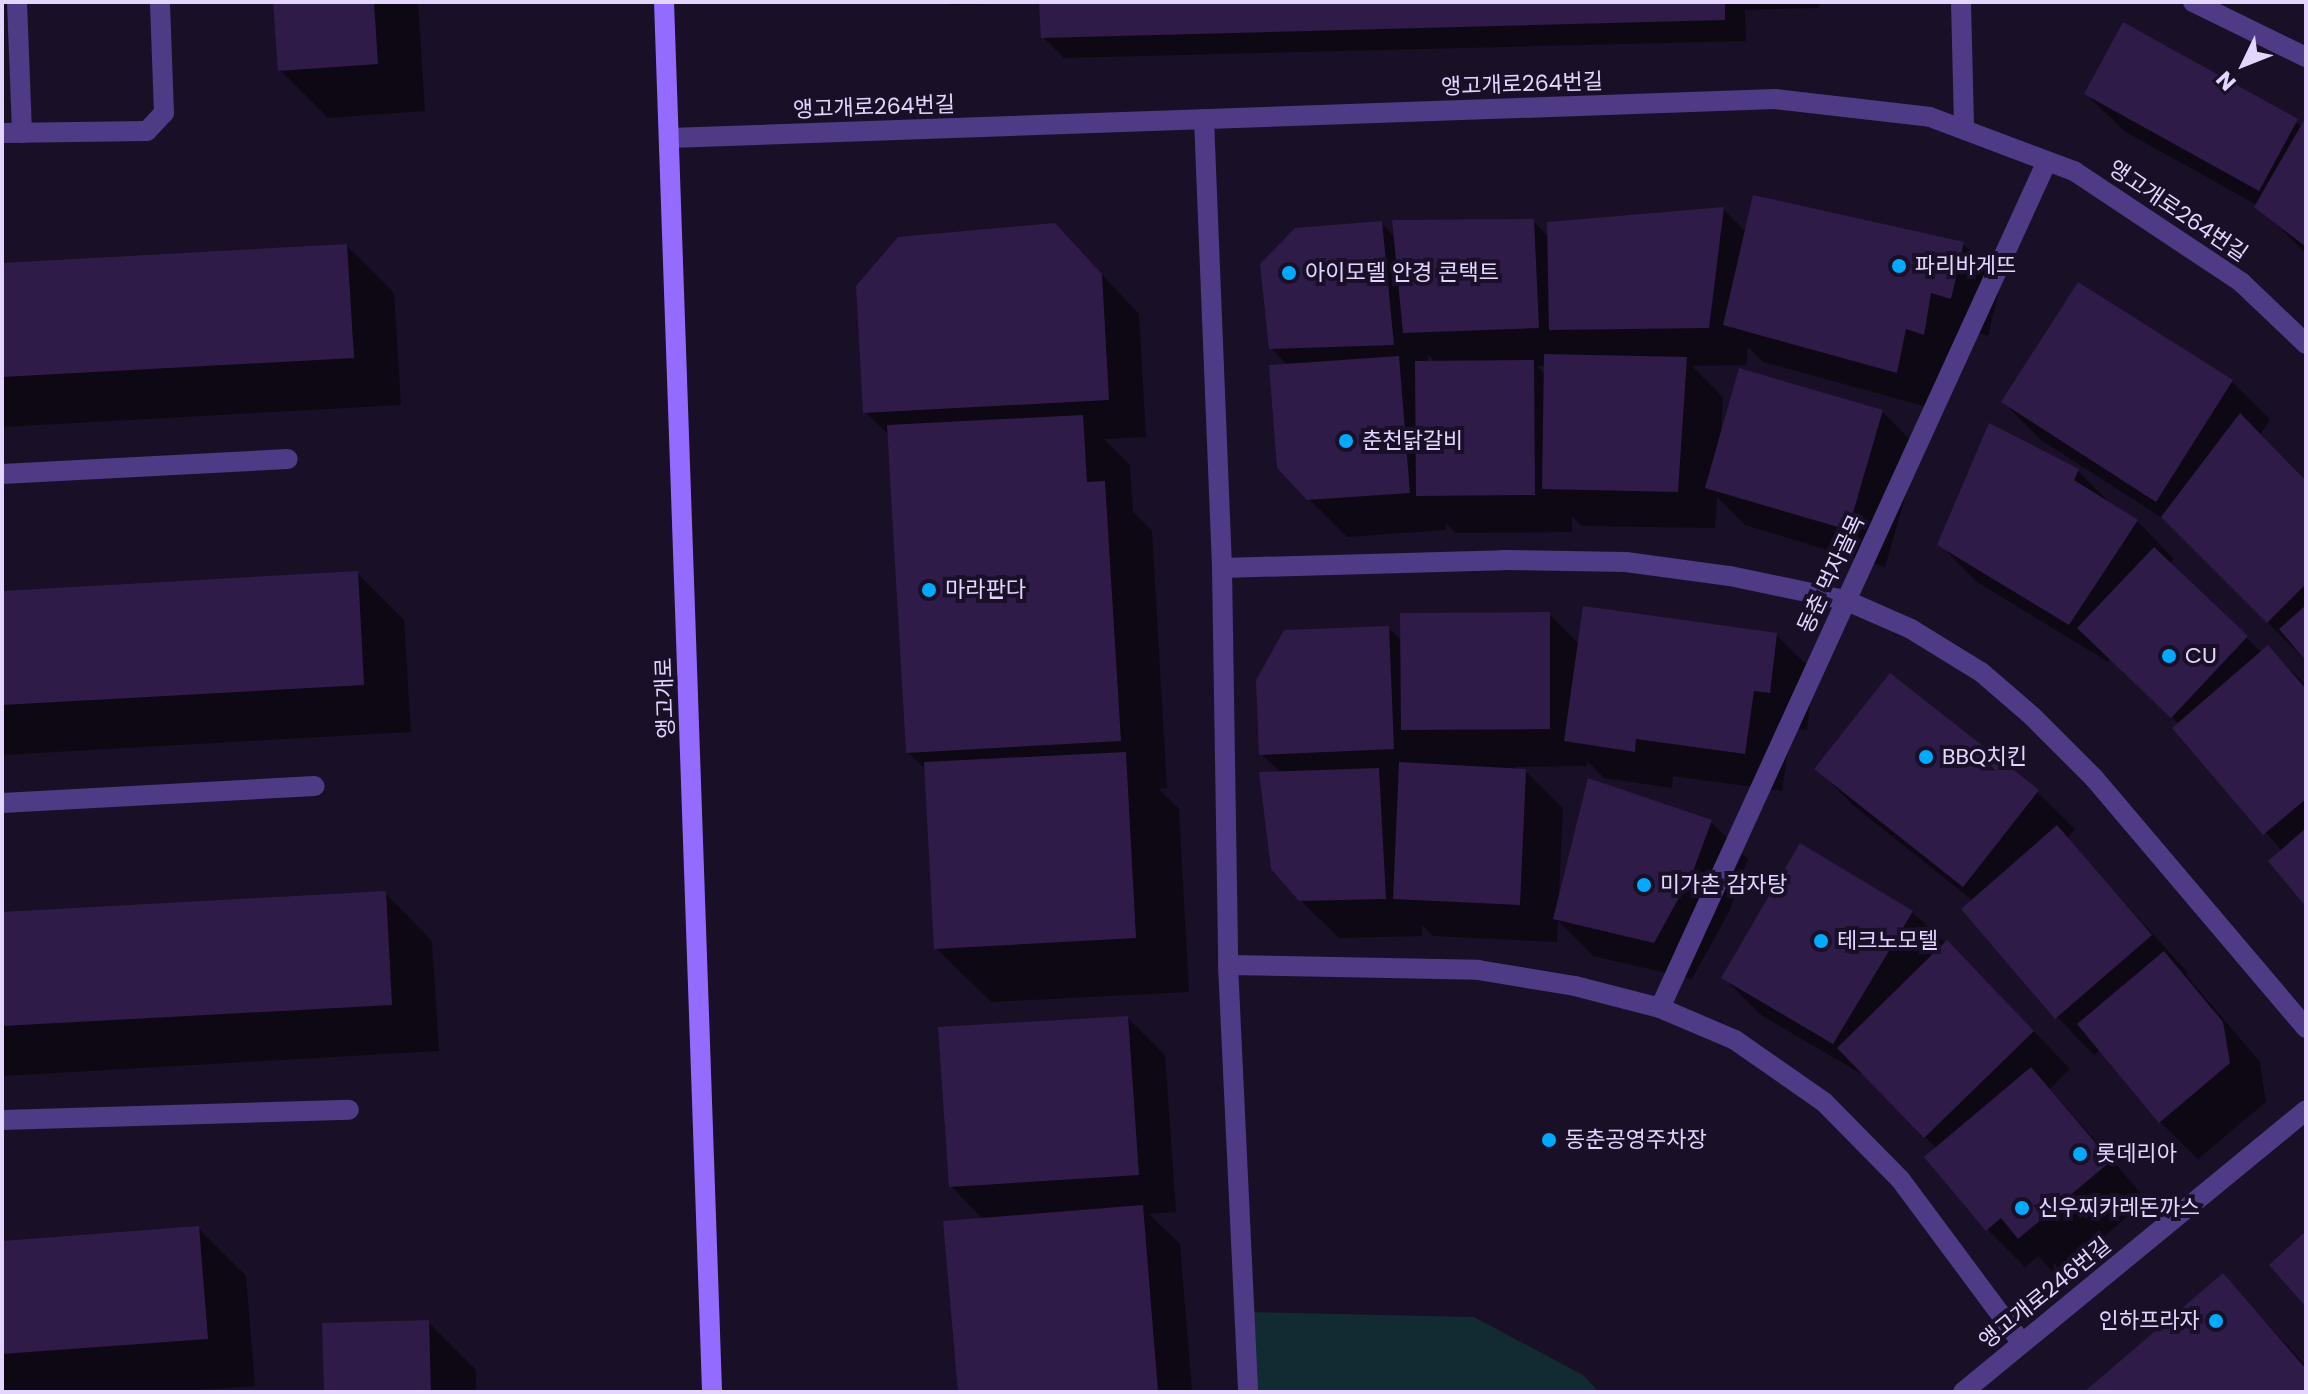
<!DOCTYPE html>
<html>
<head>
<meta charset="utf-8">
<style>
	body { margin:0 }
	#map { position:relative; width:2308px; height:1394px; overflow:hidden; background:#190f27; font-family:Poppins,"Noto Sans KR",sans-serif }
	div>[style] { position:absolute }
	.green>* { inset:0; background:#122a31 }
	.shadow>* { inset:0; background:#0007 }
	.building>* { inset:0; background:#2f1b48 }
	.lane>* { height:20px; margin:-10px; padding:0 10px; transform-origin:10px; border-radius:10px; background:#4f3a86 }
	.street>* { height:20px; margin:-10px; padding:0 10px; transform-origin:10px; border-radius:10px; background:#4f3a86 }
	.secondary>* { height:20px; margin:-10px; padding:0 10px; transform-origin:10px; border-radius:10px; background:#936cff }
	.dots>* { width:22px; height:22px; translate:-50% -50%; box-sizing:border-box; border:4px solid #190f27; border-radius:50% }
	span { translate:-50% -50%; white-space:nowrap; text-align:center; line-height:1.15; -webkit-text-stroke:8px #190f27; paint-order:stroke }
	.street-label { font-size:22px; color:#e4d5ff }
	.poi-label { font-size:22px; color:#e4d5ff }
	.left { translate:0 -50%; text-align:left }
	.right { translate:-100% -50%; text-align:right }
	.frame { position:absolute; inset:0; border:4px solid #e4d5ff; pointer-events:none }
	.north { position:absolute; left:2204px; top:24px; width:80px; height:80px; -webkit-text-stroke:6px #190f27; paint-order:stroke; rotate:227deg; font-size:22px; font-weight:700; line-height:32px; text-align:center; color:#e4d5ff }
	.north::after { content:''; display:block; margin:auto; width:28px; height:36px; background:#e4d5ff; clip-path:polygon(50% 0,100% 100%,50% 72%,0 100%) }
</style>
</head>
<body>
<div id="map">
	<div class="green">
		<i style="clip-path:polygon(1244px 1312px,1474px 1317px,1583px 1375px,1599px 1392px,1248px 1392px)"></i>
	</div>
	<div class="shadow">
		<i style="clip-path:polygon(276px 2px,418px 2px,425px 111px,328px 118px,280px 70px)"></i>
		<i style="clip-path:polygon(946px 2px,1819px 2px,1819px 8px,1745px 10px,1746px 41px,1064px 58px,1043px 37px,1041px 3px,950px 5px)"></i>
		<i style="clip-path:polygon(2124px 25px,2303px 127px,2306px 121px,2306px 254px,2257px 205px,2124px 131px,2086px 94px)"></i>
		<i style="clip-path:polygon(evenodd,1723px 209px,1746px 232px,1963px 244px,2001px 282px,1988px 336px,1968px 329px,1935px 409px,1763px 362px,1748px 347px,1746px 365px,1692px 366px,1723px 397px,1721px 433px,1882px 411px,1919px 449px,1885px 567px,1745px 525px,1717px 497px,1715px 528px,1581px 526px,1572px 516px,1572px 532px,1456px 533px,1446px 523px,1446px 530px,1347px 537px,1309px 499px,1288px 366px,1271px 348px,1381px 223px,1396px 238px,1533px 221px,1549px 237px,1723px 209px,1428px 354px,1436px 363px,1428px 363px,1428px 354px,1723px 209px,1537px 366px,1546px 366px,1546px 375px,1537px 366px)"></i>
		<i style="clip-path:polygon(347px 246px,394px 293px,401px 405px,2px 427px,2px 265px)"></i>
		<i style="clip-path:polygon(1092px 264px,1139px 314px,1146px 437px,1104px 439px,1130px 465px,1133px 512px,1152px 531px,1167px 788px,1159px 789px,1179px 809px,1189px 992px,991px 1002px,936px 948px,927px 771px,908px 752px,890px 436px,865px 412px)"></i>
		<i style="clip-path:polygon(2078px 284px,2232px 382px,2270px 419px,2260px 435px,2306px 483px,2305px 660px,2167px 521px,2041px 440px,2003px 402px)"></i>
		<i style="clip-path:polygon(2078px 471px,2114px 507px,2137px 521px,2174px 559px,2170px 565px,2262px 653px,2268px 648px,2306px 685px,2306px 903px,2282px 851px,2174px 728px,2179px 724px,2110px 658px,2108px 662px,1977px 582px,1940px 545px)"></i>
		<i style="clip-path:polygon(357px 573px,404px 620px,411px 732px,2px 755px,2px 593px)"></i>
		<i style="clip-path:polygon(1549px 614px,1579px 644px,1776px 635px,1814px 672px,1807px 730px,1791px 728px,1782px 791px,1673px 776px,1672px 788px,1604px 778px,1587px 761px,1587px 766px,1514px 767px,1514px 770px,1525px 771px,1563px 808px,1559px 894px,1711px 822px,1748px 859px,1729px 912px,1692px 979px,1593px 956px,1558px 921px,1557px 942px,1433px 936px,1422px 925px,1422px 936px,1339px 938px,1300px 900px,1281px 773px,1261px 754px,1388px 628px,1403px 642px)"></i>
		<i style="clip-path:polygon(1817px 769px,2037px 792px,2075px 829px,2067px 839px,2188px 973px,2186px 975px,2260px 1062px,2266px 1102px,2198px 1159px,2160px 1122px,2101px 1049px,2094px 1055px,2057px 1017px,1973px 901px,1854px 806px)"></i>
		<i style="clip-path:polygon(385px 893px,432px 941px,439px 1051px,2px 1076px,2px 914px)"></i>
		<i style="clip-path:polygon(1912px 912px,1985px 980px,2070px 1069px,2050px 1089px,2147px 1200px,2057px 1276px,2038px 1256px,2025px 1267px,1988px 1230px,1927px 1158px,1937px 1149px,1870px 1079px,1761px 1015px,1723px 977px)"></i>
		<i style="clip-path:polygon(1128px 1018px,1165px 1055px,1176px 1212px,1149px 1214px,1180px 1244px,1192px 1392px,960px 1392px,984px 1220px,951px 1186px)"></i>
		<i style="clip-path:polygon(199px 1229px,246px 1276px,255px 1386px,168px 1392px,2px 1392px,2px 1243px)"></i>
		<i style="clip-path:polygon(2223px 1276px,2306px 1366px,2306px 1392px,2087px 1392px)"></i>
		<i style="clip-path:polygon(428px 1322px,476px 1370px,476px 1392px,326px 1392px)"></i>
	</div>
	<div class="building">
		<i style="clip-path:polygon(273px 2px,374px 2px,378px 64px,278px 71px)"></i>
		<i style="clip-path:polygon(1039px 2px,1725px 2px,1725px 20px,1041px 38px)"></i>
		<i style="clip-path:polygon(2123px 22px,2298px 119px,2259px 191px,2084px 94px)"></i>
		<i style="clip-path:polygon(2306px 117px,2306px 247px,2254px 207px)"></i>
		<i style="clip-path:polygon(1753px 195px,1964px 242px,1951px 299px,1931px 293px,1924px 335px,1906px 329px,1897px 373px,1723px 325px)"></i>
		<i style="clip-path:polygon(1724px 207px,1709px 328px,1549px 330px,1547px 222px)"></i>
		<i style="clip-path:polygon(1534px 219px,1539px 328px,1403px 333px,1392px 220px)"></i>
		<i style="clip-path:polygon(1382px 221px,1394px 345px,1269px 349px,1260px 264px,1295px 228px)"></i>
		<i style="clip-path:polygon(1055px 223px,1102px 274px,1109px 400px,863px 413px,856px 286px,898px 237px)"></i>
		<i style="clip-path:polygon(347px 244px,354px 358px,2px 377px,2px 263px)"></i>
		<i style="clip-path:polygon(2078px 282px,2233px 380px,2156px 502px,2001px 402px)"></i>
		<i style="clip-path:polygon(1544px 354px,1687px 357px,1678px 492px,1542px 489px)"></i>
		<i style="clip-path:polygon(1399px 356px,1410px 493px,1307px 500px,1277px 468px,1269px 365px)"></i>
		<i style="clip-path:polygon(1534px 360px,1535px 495px,1416px 496px,1415px 361px)"></i>
		<i style="clip-path:polygon(1739px 368px,1883px 410px,1848px 530px,1705px 488px)"></i>
		<i style="clip-path:polygon(2240px 413px,2306px 481px,2306px 584px,2267px 623px,2161px 517px)"></i>
		<i style="clip-path:polygon(1083px 415px,1087px 482px,1105px 481px,1121px 741px,906px 753px,887px 425px)"></i>
		<i style="clip-path:polygon(1989px 423px,2079px 469px,2074px 480px,2138px 520px,2069px 625px,1937px 545px)"></i>
		<i style="clip-path:polygon(2154px 547px,2248px 636px,2171px 718px,2077px 628px)"></i>
		<i style="clip-path:polygon(358px 571px,364px 685px,2px 705px,2px 591px)"></i>
		<i style="clip-path:polygon(2306px 605px,2306px 661px,2279px 629px)"></i>
		<i style="clip-path:polygon(1583px 606px,1777px 633px,1770px 693px,1754px 691px,1745px 754px,1636px 739px,1635px 752px,1564px 741px)"></i>
		<i style="clip-path:polygon(1550px 612px,1550px 729px,1401px 730px,1400px 613px)"></i>
		<i style="clip-path:polygon(1389px 626px,1394px 749px,1259px 755px,1256px 680px,1284px 630px)"></i>
		<i style="clip-path:polygon(2268px 645px,2306px 689px,2306px 799px,2263px 835px,2172px 728px)"></i>
		<i style="clip-path:polygon(1890px 673px,2039px 790px,1963px 887px,1814px 769px)"></i>
		<i style="clip-path:polygon(1126px 752px,1136px 938px,934px 949px,924px 762px)"></i>
		<i style="clip-path:polygon(1399px 762px,1526px 769px,1520px 905px,1393px 899px)"></i>
		<i style="clip-path:polygon(1379px 768px,1386px 899px,1299px 901px,1271px 869px,1259px 772px)"></i>
		<i style="clip-path:polygon(1588px 778px,1712px 820px,1692px 874px,1654px 943px,1553px 919px)"></i>
		<i style="clip-path:polygon(2057px 825px,2152px 935px,2055px 1019px,1961px 909px)"></i>
		<i style="clip-path:polygon(2306px 828px,2306px 907px,2268px 861px)"></i>
		<i style="clip-path:polygon(1800px 843px,1913px 911px,1833px 1044px,1721px 978px)"></i>
		<i style="clip-path:polygon(386px 891px,392px 1005px,2px 1026px,2px 912px)"></i>
		<i style="clip-path:polygon(1947px 940px,2034px 1031px,1924px 1138px,1837px 1048px)"></i>
		<i style="clip-path:polygon(2164px 951px,2223px 1022px,2230px 1063px,2159px 1123px,2077px 1024px)"></i>
		<i style="clip-path:polygon(1128px 1016px,1139px 1175px,949px 1187px,938px 1027px)"></i>
		<i style="clip-path:polygon(2031px 1067px,2111px 1161px,2018px 1239px,2001px 1218px,1986px 1231px,1924px 1157px)"></i>
		<i style="clip-path:polygon(1143px 1205px,1158px 1392px,958px 1392px,943px 1221px)"></i>
		<i style="clip-path:polygon(199px 1226px,208px 1339px,2px 1354px,2px 1241px)"></i>
		<i style="clip-path:polygon(2306px 1231px,2306px 1307px,2269px 1265px)"></i>
		<i style="clip-path:polygon(2223px 1273px,2306px 1369px,2306px 1392px,2084px 1392px)"></i>
		<i style="clip-path:polygon(429px 1320px,431px 1392px,324px 1392px,322px 1323px)"></i>
	</div>
	<div class="lane">
		<i style="left:17px;top:2px;width:131px;rotate:87.8deg"></i>
		<i style="left:1961px;top:2px;width:127px;rotate:88.6deg"></i>
		<i style="left:2193px;top:2px;width:126px;rotate:26deg"></i>
		<i style="left:2px;top:133px;width:145px;rotate:-0.8deg"></i>
		<i style="left:147px;top:131px;width:25px;rotate:-47deg"></i>
		<i style="left:164px;top:113px;width:111px;rotate:-92.1deg"></i>
		<i style="left:2px;top:474px;width:286px;rotate:-3deg"></i>
		<i style="left:2px;top:803px;width:313px;rotate:-3.1deg"></i>
		<i style="left:2px;top:1120px;width:347px;rotate:-1.7deg"></i>
	</div>
	<div class="street">
		<i style="left:1204px;top:119px;width:449px;rotate:87.7deg"></i>
		<i style="left:1222px;top:568px;width:397px;rotate:89.1deg"></i>
		<i style="left:1228px;top:965px;width:427px;rotate:87.3deg"></i>
		<i style="left:670px;top:138px;width:1106px;rotate:-2.02deg"></i>
		<i style="left:1775px;top:99px;width:156px;rotate:6.6deg"></i>
		<i style="left:1930px;top:117px;width:154px;rotate:20.6deg"></i>
		<i style="left:2074px;top:171px;width:201px;rotate:33.6deg"></i>
		<i style="left:2241px;top:282px;width:90px;rotate:43.6deg"></i>
		<i style="left:1222px;top:568px;width:281px;rotate:-1.6deg"></i>
		<i style="left:1503px;top:560px;width:123px;rotate:0.9deg"></i>
		<i style="left:1626px;top:562px;width:105px;rotate:7.7deg"></i>
		<i style="left:1730px;top:576px;width:117px;rotate:11.8deg"></i>
		<i style="left:1845px;top:600px;width:72px;rotate:23.7deg"></i>
		<i style="left:1911px;top:629px;width:82px;rotate:31.6deg"></i>
		<i style="left:1981px;top:672px;width:67px;rotate:40.8deg"></i>
		<i style="left:2032px;top:716px;width:88px;rotate:45deg"></i>
		<i style="left:2094px;top:778px;width:328px;rotate:49.7deg"></i>
		<i style="left:1228px;top:965px;width:250px;rotate:1.1deg"></i>
		<i style="left:1478px;top:970px;width:98px;rotate:9.4deg"></i>
		<i style="left:1575px;top:986px;width:88px;rotate:14.5deg"></i>
		<i style="left:1660px;top:1008px;width:82px;rotate:23.1deg"></i>
		<i style="left:1735px;top:1040px;width:108px;rotate:34.9deg"></i>
		<i style="left:1824px;top:1102px;width:108px;rotate:45.4deg"></i>
		<i style="left:1900px;top:1179px;width:204px;rotate:53.4deg"></i>
		<i style="left:1660px;top:1008px;width:931px;rotate:-65.44deg"></i>
		<i style="left:1963px;top:1392px;width:444px;rotate:-39.4deg"></i>
	</div>
	<div class="secondary">
		<i style="left:664px;top:2px;width:1391px;rotate:88.02deg"></i>
	</div>
	<div class="dots">
		<i style="left:1899px;top:266px;background:#01a9ff"></i>
		<i style="left:1289px;top:273px;background:#01a9ff"></i>
		<i style="left:1346px;top:441px;background:#01a9ff"></i>
		<i style="left:929px;top:590px;background:#01a9ff"></i>
		<i style="left:2169px;top:656px;background:#01a9ff"></i>
		<i style="left:1926px;top:757px;background:#01a9ff"></i>
		<i style="left:1644px;top:885px;background:#01a9ff"></i>
		<i style="left:1821px;top:941px;background:#01a9ff"></i>
		<i style="left:1549px;top:1140px;background:#01a9ff"></i>
		<i style="left:2080px;top:1154px;background:#01a9ff"></i>
		<i style="left:2022px;top:1208px;background:#01a9ff"></i>
		<i style="left:2216px;top:1321px;background:#01a9ff"></i>
	</div>
	<div class="street-label">
		<span style="left:1522px;top:84px;rotate:-2deg">앵고개로264번길</span>
		<span style="left:874px;top:107px;rotate:-2deg">앵고개로264번길</span>
		<span style="left:2178px;top:211px;rotate:34deg">앵고개로264번길</span>
		<span style="left:1831px;top:574px;rotate:-65deg">동춘 먹자골목</span>
		<span style="left:665px;top:698px;rotate:-92deg">앵고개로</span>
		<span style="left:2045px;top:1293px;rotate:-39deg">앵고개로246번길</span>
	</div>
	<div class="poi-label">
		<span class="left" style="left:1915px;top:266px">파리바게뜨</span>
		<span class="left" style="left:1305px;top:273px">아이모델 안경 콘택트</span>
		<span class="left" style="left:1362px;top:441px">춘천닭갈비</span>
		<span class="left" style="left:945px;top:590px">마라판다</span>
		<span class="left" style="left:2185px;top:656px">CU</span>
		<span class="left" style="left:1942px;top:757px">BBQ치킨</span>
		<span class="left" style="left:1660px;top:885px">미가촌 감자탕</span>
		<span class="left" style="left:1837px;top:941px">테크노모텔</span>
		<span class="left" style="left:1565px;top:1140px">동춘공영주차장</span>
		<span class="left" style="left:2096px;top:1154px">롯데리아</span>
		<span class="left" style="left:2038px;top:1208px">신우찌카레돈까스</span>
		<span class="right" style="left:2200px;top:1321px">인하프라자</span>
	</div>
	<div class="frame"></div>
	<div class="north">N</div>
</div>
</body>
</html>
